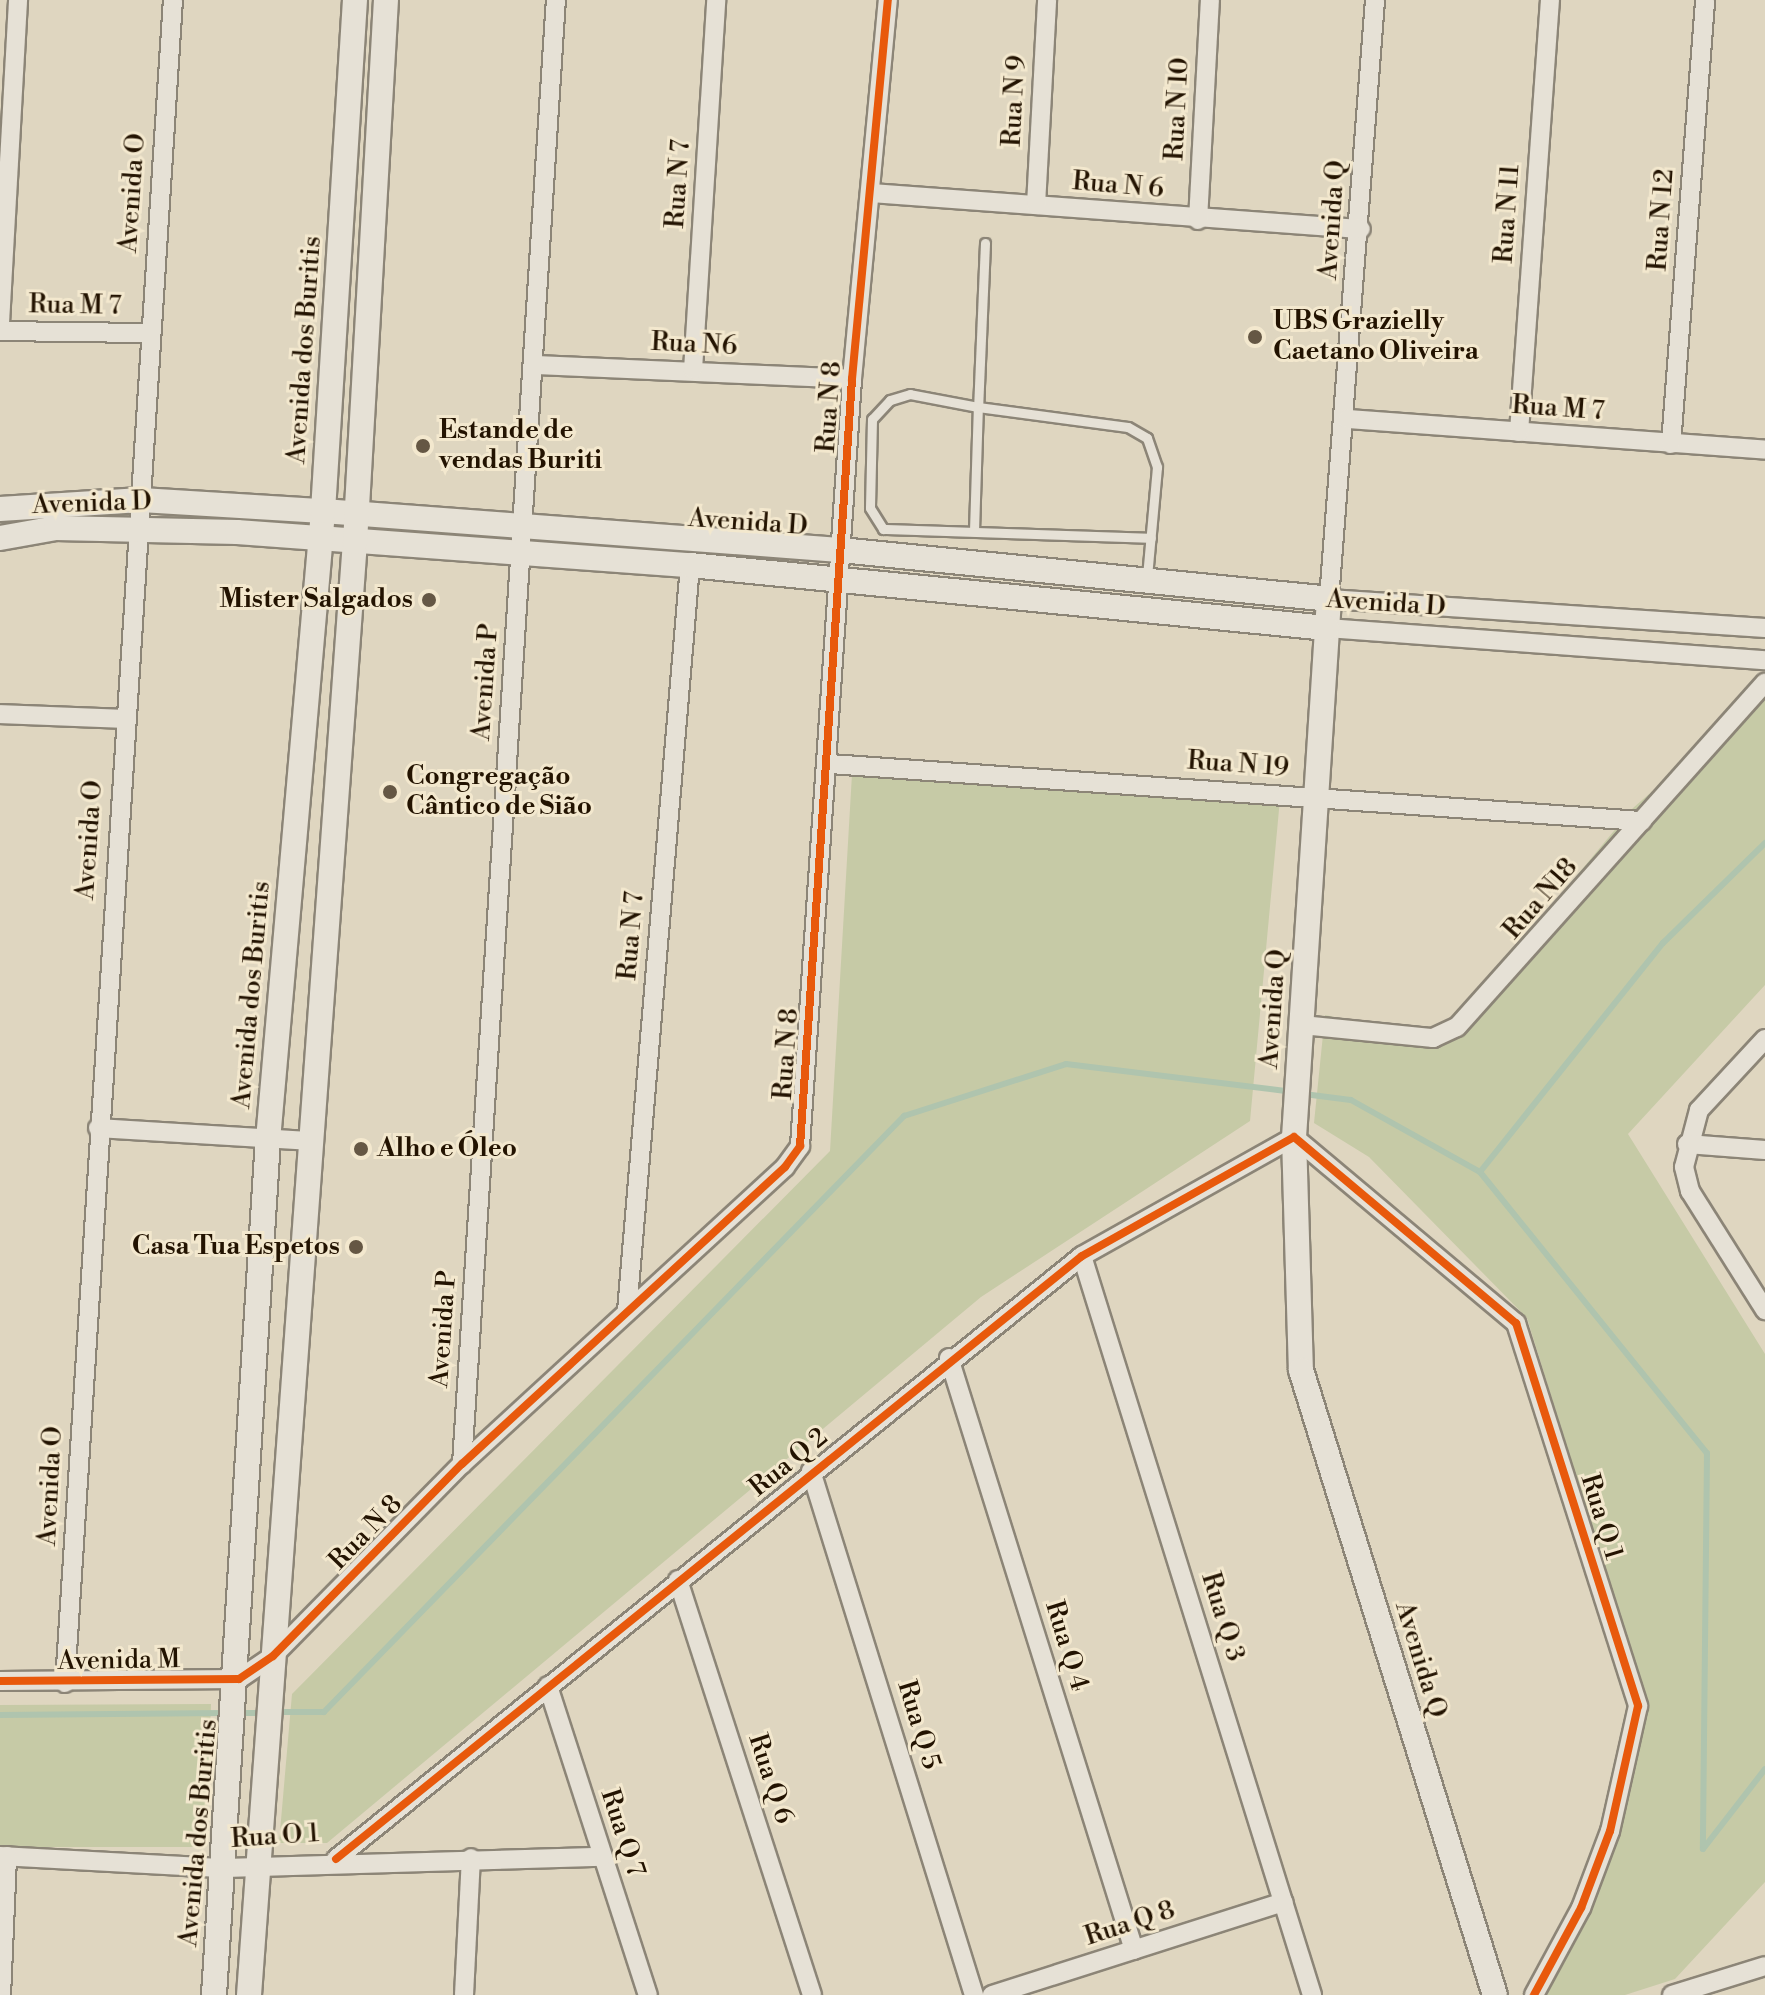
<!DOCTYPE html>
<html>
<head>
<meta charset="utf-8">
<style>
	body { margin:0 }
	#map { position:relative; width:1765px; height:1995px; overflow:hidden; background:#dfd6c0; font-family:"Libre Bodoni",serif }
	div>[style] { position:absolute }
	.green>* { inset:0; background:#c6caa6 }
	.stream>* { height:6px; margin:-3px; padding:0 3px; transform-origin:3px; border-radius:3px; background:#afc4ae }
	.roads { filter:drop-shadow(2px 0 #8c8577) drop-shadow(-2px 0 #8c8577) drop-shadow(0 2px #8c8577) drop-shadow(0 -2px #8c8577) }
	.lane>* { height:9px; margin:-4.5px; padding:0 4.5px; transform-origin:4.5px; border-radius:4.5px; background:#e6e1d6 }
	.street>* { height:18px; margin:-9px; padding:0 9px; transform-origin:9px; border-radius:9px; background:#e6e1d6 }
	.secondary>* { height:24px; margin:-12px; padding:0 12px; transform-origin:12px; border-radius:12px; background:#e6e1d6 }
	.cycleway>* { height:8px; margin:-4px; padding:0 4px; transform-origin:4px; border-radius:4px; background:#e8590c }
	.dots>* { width:22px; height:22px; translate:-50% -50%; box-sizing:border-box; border:4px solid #f3e8ce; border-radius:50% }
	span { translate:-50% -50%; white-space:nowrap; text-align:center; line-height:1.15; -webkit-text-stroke:6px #f3e8ce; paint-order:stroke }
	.street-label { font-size:26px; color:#231301 }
	.poi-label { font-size:26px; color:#231301; font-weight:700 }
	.left { translate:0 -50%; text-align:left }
	.right { translate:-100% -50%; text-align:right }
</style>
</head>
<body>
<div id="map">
	<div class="green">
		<i style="clip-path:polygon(1765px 693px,1765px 985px,1628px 1134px,1765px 1354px,1765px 1882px,1675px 1979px,1625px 1995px,1547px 1995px,1617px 1833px,1647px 1707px,1527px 1318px,1369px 1157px,1314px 1123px,1325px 1015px,1440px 1040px,1633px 808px)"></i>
		<i style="clip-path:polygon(852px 774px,1280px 799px,1250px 1121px,981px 1297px,327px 1843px,279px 1843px,292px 1694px,830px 1151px)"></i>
		<i style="clip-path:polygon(211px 1704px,206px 1847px,0 1847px,0 1705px)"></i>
	</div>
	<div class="stream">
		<i style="left:1304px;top:1094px;width:47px;rotate:7.3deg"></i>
		<i style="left:1351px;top:1100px;width:148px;rotate:29.2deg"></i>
		<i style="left:1480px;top:1172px;width:361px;rotate:51.1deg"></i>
		<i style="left:1707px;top:1453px;width:396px;rotate:90.6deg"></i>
		<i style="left:1480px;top:1172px;width:293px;rotate:-51.4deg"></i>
		<i style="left:1663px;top:943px;width:143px;rotate:-44.4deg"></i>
		<i style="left:273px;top:1712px;width:51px"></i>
		<i style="left:324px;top:1712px;width:832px;rotate:-45.78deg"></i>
		<i style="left:904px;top:1116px;width:170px;rotate:-17.8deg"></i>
		<i style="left:1066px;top:1064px;width:229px;rotate:7deg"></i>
		<i style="left:237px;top:1713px;width:25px"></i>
		<i style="left:0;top:1715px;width:226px;rotate:-0.5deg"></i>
		<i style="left:1703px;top:1849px;width:101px;rotate:-52.2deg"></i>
	</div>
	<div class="roads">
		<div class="lane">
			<i style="left:985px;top:243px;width:164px;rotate:92.4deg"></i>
			<i style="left:978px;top:407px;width:151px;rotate:7.6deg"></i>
			<i style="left:1128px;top:427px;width:22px;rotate:30deg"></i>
			<i style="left:1147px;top:438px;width:31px;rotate:71deg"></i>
			<i style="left:1157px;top:467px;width:110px;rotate:95.2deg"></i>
			<i style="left:974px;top:531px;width:124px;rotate:-88.2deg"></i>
			<i style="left:978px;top:407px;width:69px;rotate:-169.2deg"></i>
			<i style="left:910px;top:394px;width:21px;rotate:163deg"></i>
			<i style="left:890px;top:400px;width:26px;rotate:133deg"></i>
			<i style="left:872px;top:419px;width:89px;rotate:91.3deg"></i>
			<i style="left:870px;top:508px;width:25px;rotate:58deg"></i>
			<i style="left:883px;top:529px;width:268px;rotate:1.9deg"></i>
		</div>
		<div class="street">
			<i style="left:1375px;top:0;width:601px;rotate:94.39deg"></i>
			<i style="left:1329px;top:599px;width:437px;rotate:3.8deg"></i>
			<i style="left:870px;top:193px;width:492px;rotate:4.2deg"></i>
			<i style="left:1036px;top:205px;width:205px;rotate:-86.9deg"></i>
			<i style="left:1198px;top:220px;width:220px;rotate:-86.9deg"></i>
			<i style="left:0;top:323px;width:324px;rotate:-86.8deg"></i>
			<i style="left:0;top:331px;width:150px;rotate:0.8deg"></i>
			<i style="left:534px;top:365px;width:318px;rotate:2.5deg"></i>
			<i style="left:693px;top:370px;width:371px;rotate:-86.4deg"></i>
			<i style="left:1347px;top:419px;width:419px;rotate:4.2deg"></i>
			<i style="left:1519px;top:432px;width:433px;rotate:-85.9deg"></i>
			<i style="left:1671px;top:444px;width:445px;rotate:-85.6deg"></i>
			<i style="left:1327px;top:628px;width:439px;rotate:4.2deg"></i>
			<i style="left:0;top:714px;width:124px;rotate:2.3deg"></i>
			<i style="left:830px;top:764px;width:814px;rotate:4.02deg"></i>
			<i style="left:1302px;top:1025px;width:132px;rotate:5.7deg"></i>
			<i style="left:1433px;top:1038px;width:26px;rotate:-25deg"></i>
			<i style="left:1457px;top:1027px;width:462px;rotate:-48.2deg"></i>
			<i style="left:1765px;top:1039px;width:97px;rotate:132.9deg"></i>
			<i style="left:1699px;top:1110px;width:59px;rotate:104.7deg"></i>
			<i style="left:1684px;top:1167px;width:25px;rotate:76deg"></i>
			<i style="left:1690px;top:1191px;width:141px;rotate:57.8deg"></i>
			<i style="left:98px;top:1128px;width:214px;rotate:3.5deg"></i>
			<i style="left:1687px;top:1144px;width:78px;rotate:4.4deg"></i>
			<i style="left:1082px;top:1256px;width:774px;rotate:72.71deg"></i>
			<i style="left:627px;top:1311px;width:749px;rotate:-85.17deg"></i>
			<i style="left:949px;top:1358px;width:620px;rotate:72.65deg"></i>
			<i style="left:462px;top:1464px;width:1467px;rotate:-86.33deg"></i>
			<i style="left:811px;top:1471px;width:549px;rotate:72.72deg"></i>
			<i style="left:678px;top:1580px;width:436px;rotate:72.1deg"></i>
			<i style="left:0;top:1681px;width:239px;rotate:-0.5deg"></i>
			<i style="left:239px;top:1679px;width:41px;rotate:-34.1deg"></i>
			<i style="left:273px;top:1656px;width:269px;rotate:-45.5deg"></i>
			<i style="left:462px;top:1464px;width:439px;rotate:-42.6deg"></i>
			<i style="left:785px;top:1167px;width:26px;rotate:-54deg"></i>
			<i style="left:800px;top:1146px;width:769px;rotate:-86.12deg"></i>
			<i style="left:852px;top:379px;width:381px;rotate:-84.6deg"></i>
			<i style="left:65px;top:1683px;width:1686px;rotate:-86.33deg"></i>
			<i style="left:548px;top:1686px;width:325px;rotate:72.1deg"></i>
			<i style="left:0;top:1856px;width:225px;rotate:3.1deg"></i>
			<i style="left:225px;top:1868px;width:377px;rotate:-1.7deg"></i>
			<i style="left:336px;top:1859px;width:959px;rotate:-38.95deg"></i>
			<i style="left:1082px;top:1256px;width:243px;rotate:-29.3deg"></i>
			<i style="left:1294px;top:1137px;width:290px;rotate:40deg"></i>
			<i style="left:1516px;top:1323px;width:402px;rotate:72.3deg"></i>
			<i style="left:1638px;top:1706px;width:128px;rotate:102.6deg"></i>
			<i style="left:1610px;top:1831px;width:82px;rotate:110.6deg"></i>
			<i style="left:1581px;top:1908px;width:99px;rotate:118.4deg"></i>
			<i style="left:1px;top:1995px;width:139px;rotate:-87.5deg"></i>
			<i style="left:464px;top:1995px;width:137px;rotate:-87.1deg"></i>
			<i style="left:992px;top:1995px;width:306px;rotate:-17.7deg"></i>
			<i style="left:1672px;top:1995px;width:97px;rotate:-17.3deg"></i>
		</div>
		<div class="secondary">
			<i style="left:0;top:509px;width:141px;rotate:-3.7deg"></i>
			<i style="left:141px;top:500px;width:182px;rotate:3.5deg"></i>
			<i style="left:323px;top:511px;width:518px;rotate:4.31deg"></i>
			<i style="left:840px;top:550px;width:491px;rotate:5.7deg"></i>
			<i style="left:1329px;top:599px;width:539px;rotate:93.72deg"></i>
			<i style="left:1294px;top:1137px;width:233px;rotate:88.3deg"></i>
			<i style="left:1301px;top:1370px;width:654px;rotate:72.76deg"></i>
			<i style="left:0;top:538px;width:57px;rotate:-10.1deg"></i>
			<i style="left:56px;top:528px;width:181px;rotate:1.3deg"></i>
			<i style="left:237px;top:532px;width:454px;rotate:4.2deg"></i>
			<i style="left:690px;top:565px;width:640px;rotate:5.65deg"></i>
			<i style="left:214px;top:1995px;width:857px;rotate:-86.39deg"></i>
			<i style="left:268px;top:1140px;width:631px;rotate:-85deg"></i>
			<i style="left:323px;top:511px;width:512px;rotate:-86.42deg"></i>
			<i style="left:249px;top:1995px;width:1457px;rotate:-85.83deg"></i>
			<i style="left:355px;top:542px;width:543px;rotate:-86.73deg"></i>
		</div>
	</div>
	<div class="cycleway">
		<i style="left:0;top:1681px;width:239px;rotate:-0.5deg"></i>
		<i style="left:239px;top:1679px;width:41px;rotate:-34.1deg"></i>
		<i style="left:273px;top:1656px;width:269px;rotate:-45.5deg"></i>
		<i style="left:462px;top:1464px;width:439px;rotate:-42.6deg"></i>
		<i style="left:785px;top:1167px;width:26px;rotate:-54deg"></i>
		<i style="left:800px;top:1146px;width:769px;rotate:-86.12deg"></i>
		<i style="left:852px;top:379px;width:381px;rotate:-84.6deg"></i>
		<i style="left:336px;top:1859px;width:959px;rotate:-38.95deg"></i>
		<i style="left:1082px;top:1256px;width:243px;rotate:-29.3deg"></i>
		<i style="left:1294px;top:1137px;width:290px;rotate:40deg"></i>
		<i style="left:1516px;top:1323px;width:402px;rotate:72.3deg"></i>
		<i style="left:1638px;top:1706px;width:128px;rotate:102.6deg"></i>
		<i style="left:1610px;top:1831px;width:82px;rotate:110.6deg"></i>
		<i style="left:1581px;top:1908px;width:99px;rotate:118.4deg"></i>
	</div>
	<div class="dots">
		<i style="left:1255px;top:337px;background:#655744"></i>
		<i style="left:423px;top:446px;background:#655744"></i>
		<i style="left:429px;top:600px;background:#655744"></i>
		<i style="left:390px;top:792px;background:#655744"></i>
		<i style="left:361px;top:1149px;background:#655744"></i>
		<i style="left:356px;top:1247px;background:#655744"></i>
	</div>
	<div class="street-label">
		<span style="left:1015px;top:101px;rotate:-87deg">Rua N 9</span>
		<span style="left:1178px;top:109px;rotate:-87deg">Rua N 10</span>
		<span style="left:679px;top:184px;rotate:-86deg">Rua N 7</span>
		<span style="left:1118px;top:186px;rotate:5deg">Rua N 6</span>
		<span style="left:133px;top:193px;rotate:-86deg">Avenida O</span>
		<span style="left:1508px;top:214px;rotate:-86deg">Rua N 11</span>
		<span style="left:1333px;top:220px;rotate:-86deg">Avenida Q</span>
		<span style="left:1662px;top:220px;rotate:-86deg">Rua N 12</span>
		<span style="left:75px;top:306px;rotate:1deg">Rua M 7</span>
		<span style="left:694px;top:345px;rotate:3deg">Rua N6</span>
		<span style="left:305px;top:350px;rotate:-86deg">Avenida dos Buritis</span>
		<span style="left:830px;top:407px;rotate:-86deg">Rua N 8</span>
		<span style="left:1558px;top:409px;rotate:4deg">Rua M 7</span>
		<span style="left:92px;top:504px;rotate:-2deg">Avenida D</span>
		<span style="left:748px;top:523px;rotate:4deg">Avenida D</span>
		<span style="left:1386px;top:604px;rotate:4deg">Avenida D</span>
		<span style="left:486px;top:682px;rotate:-86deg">Avenida P</span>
		<span style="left:1238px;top:765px;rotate:4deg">Rua N 19</span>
		<span style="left:90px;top:840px;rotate:-86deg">Avenida O</span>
		<span style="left:1541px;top:899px;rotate:-49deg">Rua N18</span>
		<span style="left:632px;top:936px;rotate:-85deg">Rua N 7</span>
		<span style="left:252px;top:995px;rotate:-85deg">Avenida dos Buritis</span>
		<span style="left:1274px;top:1009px;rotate:-86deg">Avenida Q</span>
		<span style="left:787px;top:1054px;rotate:-86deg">Rua N 8</span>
		<span style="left:444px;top:1329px;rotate:-86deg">Avenida P</span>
		<span style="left:789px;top:1463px;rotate:-39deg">Rua Q 2</span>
		<span style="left:51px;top:1486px;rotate:-87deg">Avenida O</span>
		<span style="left:1601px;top:1517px;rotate:73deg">Rua Q 1</span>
		<span style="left:366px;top:1533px;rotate:-46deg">Rua N 8</span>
		<span style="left:1222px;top:1617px;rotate:73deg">Rua Q 3</span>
		<span style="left:1066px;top:1646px;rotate:73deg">Rua Q 4</span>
		<span style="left:1420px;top:1660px;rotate:73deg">Avenida Q</span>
		<span style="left:119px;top:1661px;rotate:-1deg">Avenida M</span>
		<span style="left:918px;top:1725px;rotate:73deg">Rua Q 5</span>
		<span style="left:770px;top:1779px;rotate:72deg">Rua Q 6</span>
		<span style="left:199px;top:1833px;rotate:-85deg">Avenida dos Buritis</span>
		<span style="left:622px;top:1833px;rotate:72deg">Rua Q 7</span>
		<span style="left:275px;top:1837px;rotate:-4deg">Rua O 1</span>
		<span style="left:1130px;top:1924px;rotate:-18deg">Rua Q 8</span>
	</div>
	<div class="poi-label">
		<span class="left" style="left:1273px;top:337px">UBS Grazielly<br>Caetano Oliveira</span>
		<span class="left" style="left:439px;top:446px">Estande de<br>vendas Buriti</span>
		<span class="right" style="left:413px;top:600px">Mister Salgados</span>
		<span class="left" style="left:406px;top:792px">Congregação<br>Cântico de Sião</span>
		<span class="left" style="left:377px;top:1149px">Alho e Óleo</span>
		<span class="right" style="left:340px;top:1247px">Casa Tua Espetos</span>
	</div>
</div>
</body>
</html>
